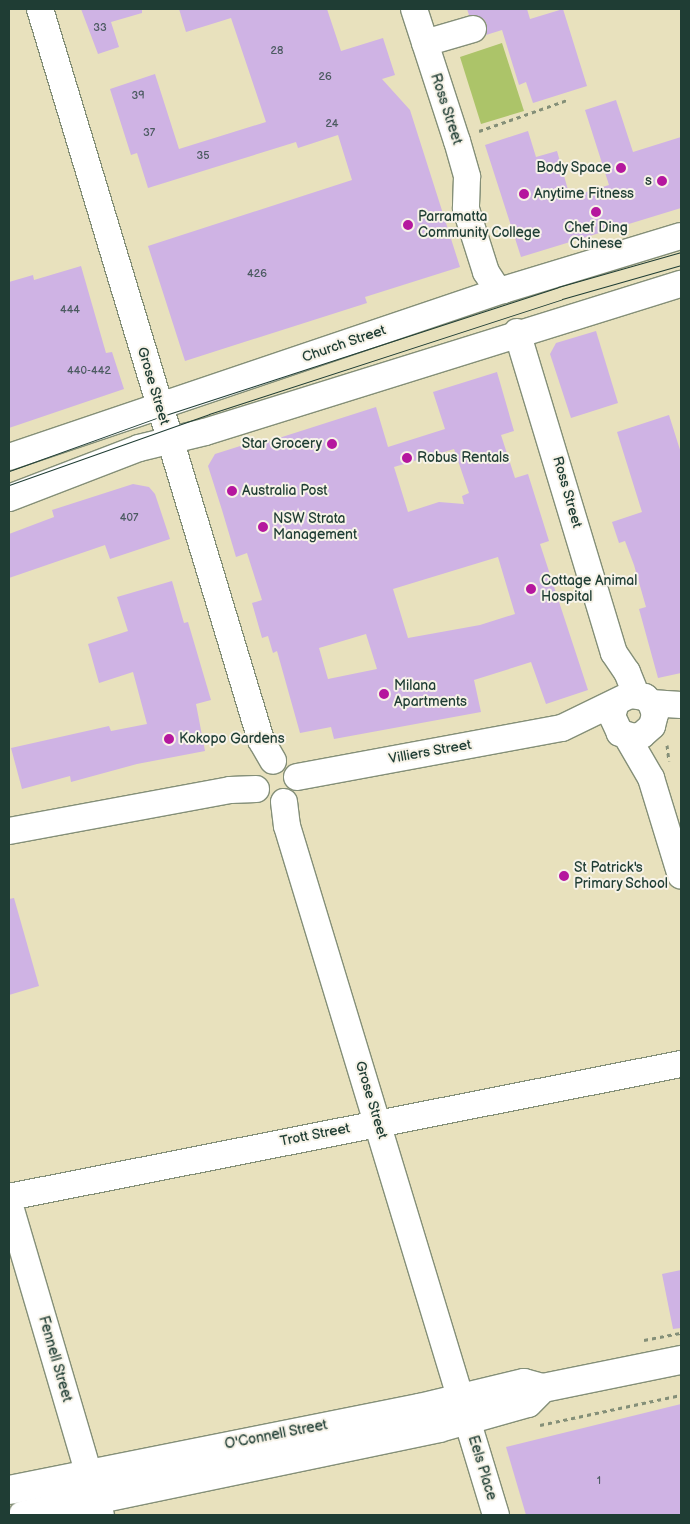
<!DOCTYPE html>
<html>
<head>
<meta charset="utf-8">
<style>
	body { margin:0 }
	#map { position:relative; width:690px; height:1524px; overflow:hidden; background:#e8e1bd; font-family:"Balsamiq Sans",sans-serif }
	div>[style] { position:absolute }
	.green>* { inset:0; background:#acc469 }
	.building>* { inset:0; background:#cfb3e4 }
	.path>* { height:3px; margin-top:-1.5px; transform-origin:0; background:repeating-linear-gradient(90deg,#848f78 0 4px,transparent 0 8px) }
	.roads { filter:drop-shadow(1px 0 #848f78) drop-shadow(-1px 0 #848f78) drop-shadow(0 1px #848f78) drop-shadow(0 -1px #848f78) }
	.minor>* { height:26px; margin:-13px; padding:0 13px; transform-origin:13px; border-radius:13px; background:#fff }
	.major>* { height:28px; margin:-14px; padding:0 14px; transform-origin:14px; border-radius:14px; background:#fff }
	.tram>* { height:1px; margin:-0.5px; padding:0 0.5px; transform-origin:0.5px; border-radius:0.5px; background:#1f3d34 }
	.dots>* { width:14px; height:14px; translate:-50% -50%; box-sizing:border-box; border:2px solid #f7f3e8; border-radius:50% }
	span { translate:-50% -50%; white-space:nowrap; text-align:center; line-height:1.15; -webkit-text-stroke:4px #f7f3e8; paint-order:stroke }
	.number-label { font-size:11px; color:#4b5a60 }
	.number-label span { -webkit-text-stroke-width:0 }
	.street-label { font-size:14px; color:#1f3d34 }
	.poi-label { font-size:14px; color:#1f3d34 }
	.right { translate:-100% -50%; text-align:right }
	.left { translate:0 -50%; text-align:left }
	.frame { position:absolute; inset:0; border:10px solid #1f3d34; pointer-events:none }
</style>
</head>
<body>
<div id="map">
	<div class="green">
		<i style="clip-path:polygon(502px 43px,524px 111px,481px 124px,460px 57px)"></i>
	</div>
	<div class="building">
		<i style="clip-path:polygon(81px 9px,142px 9px,142px 13px,111px 22px,119px 47px,98px 54px)"></i>
		<i style="clip-path:polygon(179px 9px,327px 9px,341px 51px,383px 38px,395px 75px,382px 79px,410px 110px,460px 267px,365px 297px,367px 303px,185px 361px,148px 246px,352px 180px,338px 135px,298px 148px,296px 142px,148px 188px,137px 153px,131px 155px,110px 89px,155px 74px,179px 149px,266px 122px,231px 18px,186px 32px)"></i>
		<i style="clip-path:polygon(467px 9px,527px 9px,530px 19px,563px 9px,587px 86px,533px 103px,526px 82px,519px 85px,502px 30px,486px 35px,487px 25px,484px 19px,469px 15px)"></i>
		<i style="clip-path:polygon(616px 100px,633px 152px,681px 137px,681px 208px,521px 257px,485px 145px,528px 131px,536px 157px,557px 151px,570px 197px,609px 185px,585px 110px)"></i>
		<i style="clip-path:polygon(81px 266px,106px 353px,112px 352px,124px 389px,9px 428px,9px 282px,33px 275px,34px 280px)"></i>
		<i style="clip-path:polygon(596px 331px,618px 403px,571px 418px,550px 354px,556px 343px)"></i>
		<i style="clip-path:polygon(evenodd,497px 372px,514px 431px,501px 435px,515px 478px,528px 474px,549px 541px,540px 544px,588px 690px,546px 704px,531px 662px,474px 680px,481px 712px,334px 739px,331px 727px,300px 733px,277px 651px,273px 653px,268px 636px,262px 638px,252px 603px,262px 600px,247px 553px,236px 557px,222px 510px,208px 466px,215px 454px,256px 441px,257px 445px,376px 407px,388px 447px,445px 429px,433px 392px,497px 372px,454px 449px,469px 493px,462px 496px,464px 504px,439px 502px,408px 512px,394px 467px,454px 449px,497px 372px,498px 557px,515px 614px,480px 625px,408px 638px,393px 589px,498px 557px,497px 372px,366px 634px,377px 669px,328px 679px,319px 648px,366px 634px)"></i>
		<i style="clip-path:polygon(669px 415px,681px 453px,681px 673px,658px 678px,639px 609px,646px 607px,634px 565px,625px 541px,619px 543px,612px 522px,642px 512px,617px 432px)"></i>
		<i style="clip-path:polygon(133px 484px,149px 487px,155px 494px,170px 539px,110px 559px,105px 545px,9px 578px,9px 534px,54px 517px,52px 510px)"></i>
		<i style="clip-path:polygon(172px 581px,184px 623px,188px 622px,211px 700px,196px 704px,205px 751px,137px 764px,71px 782px,70px 776px,22px 789px,11px 748px,109px 726px,111px 731px,147px 724px,133px 672px,99px 683px,88px 644px,128px 631px,117px 597px)"></i>
		<i style="clip-path:polygon(14px 898px,39px 986px,9px 995px,9px 899px)"></i>
		<i style="clip-path:polygon(681px 1270px,681px 1328px,673px 1329px,662px 1274px)"></i>
		<i style="clip-path:polygon(681px 1404px,681px 1515px,526px 1515px,506px 1447px)"></i>
	</div>
	<div class="path">
		<i style="left:479px;top:131px;width:93px;rotate:-19.4deg"></i>
		<i style="left:667px;top:745px;width:16px;rotate:83deg"></i>
		<i style="left:644px;top:1340px;width:38px;rotate:-11deg"></i>
		<i style="left:540px;top:1425px;width:144px;rotate:-12deg"></i>
	</div>
	<div class="roads">
		<div class="minor">
			<i style="left:40px;top:9px;width:764px;rotate:73.18deg"></i>
			<i style="left:261px;top:740px;width:24px;rotate:60deg"></i>
			<i style="left:414px;top:9px;width:139px;rotate:72deg"></i>
			<i style="left:457px;top:141px;width:37px;rotate:74deg"></i>
			<i style="left:467px;top:177px;width:32px;rotate:92deg"></i>
			<i style="left:466px;top:209px;width:66px;rotate:72.4deg"></i>
			<i style="left:486px;top:272px;width:17px;rotate:57deg"></i>
			<i style="left:495px;top:286px;width:9px;rotate:27deg"></i>
			<i style="left:425px;top:43px;width:50px;rotate:-16.3deg"></i>
			<i style="left:517px;top:332px;width:335px;rotate:73.2deg"></i>
			<i style="left:614px;top:653px;width:23px;rotate:56deg"></i>
			<i style="left:627px;top:672px;width:24px;rotate:68deg"></i>
			<i style="left:9px;top:457px;width:521px;rotate:-18.68deg"></i>
			<i style="left:503px;top:290px;width:186px;rotate:-16.9deg"></i>
			<i style="left:9px;top:498px;width:139px;rotate:-21deg"></i>
			<i style="left:139px;top:448px;width:68px;rotate:-13.6deg"></i>
			<i style="left:205px;top:432px;width:498px;rotate:-17.3deg"></i>
			<i style="left:651px;top:703px;width:30px;rotate:4deg"></i>
			<i style="left:626px;top:735px;width:50px;rotate:59.8deg"></i>
			<i style="left:651px;top:778px;width:102px;rotate:73deg"></i>
			<i style="left:297px;top:777px;width:269px;rotate:-10.5deg"></i>
			<i style="left:562px;top:728px;width:76px;rotate:-25.9deg"></i>
			<i style="left:630px;top:695px;width:15px;rotate:8deg"></i>
			<i style="left:645px;top:697px;width:8px;rotate:45deg"></i>
			<i style="left:651px;top:703px;width:12px;rotate:70deg"></i>
			<i style="left:655px;top:714px;width:12px;rotate:104deg"></i>
			<i style="left:652px;top:726px;width:13px;rotate:138deg"></i>
			<i style="left:642px;top:735px;width:8px;rotate:166deg"></i>
			<i style="left:634px;top:737px;width:15px;rotate:-164deg"></i>
			<i style="left:620px;top:733px;width:19px;rotate:-115deg"></i>
			<i style="left:612px;top:716px;width:14px;rotate:-73deg"></i>
			<i style="left:284px;top:802px;width:24px;rotate:83deg"></i>
			<i style="left:287px;top:826px;width:720px;rotate:73.13deg"></i>
			<i style="left:9px;top:831px;width:225px;rotate:-10.5deg"></i>
			<i style="left:230px;top:790px;width:26px;rotate:-2deg"></i>
			<i style="left:9px;top:1197px;width:685px;rotate:-11.2deg"></i>
			<i style="left:9px;top:1203px;width:325px;rotate:73.6deg"></i>
		</div>
		<div class="major">
			<i style="left:9px;top:1490px;width:418px;rotate:-11.3deg"></i>
			<i style="left:419px;top:1408px;width:108px;rotate:-13.4deg"></i>
			<i style="left:524px;top:1383px;width:20px;rotate:15deg"></i>
			<i style="left:543px;top:1388px;width:141px;rotate:-11.5deg"></i>
			<i style="left:23px;top:1515px;width:425px;rotate:-11.8deg"></i>
			<i style="left:439px;top:1428px;width:92px;rotate:-15.7deg"></i>
			<i style="left:528px;top:1403px;width:21px;rotate:-45deg"></i>
		</div>
	</div>
	<div class="tram">
		<i style="left:9px;top:471px;width:163px;rotate:-19.8deg"></i>
		<i style="left:162px;top:416px;width:416px;rotate:-18deg"></i>
		<i style="left:558px;top:287px;width:128px;rotate:-15.9deg"></i>
		<i style="left:9px;top:485px;width:212px;rotate:-19.5deg"></i>
		<i style="left:209px;top:414px;width:371px;rotate:-18deg"></i>
		<i style="left:562px;top:299px;width:124px;rotate:-15.9deg"></i>
	</div>
	<div class="dots">
		<i style="left:621px;top:168px;background:#b5179e"></i>
		<i style="left:662px;top:181px;background:#b5179e"></i>
		<i style="left:524px;top:194px;background:#b5179e"></i>
		<i style="left:596px;top:212px;background:#b5179e"></i>
		<i style="left:408px;top:225px;background:#b5179e"></i>
		<i style="left:332px;top:444px;background:#b5179e"></i>
		<i style="left:407px;top:458px;background:#b5179e"></i>
		<i style="left:232px;top:491px;background:#b5179e"></i>
		<i style="left:263px;top:527px;background:#b5179e"></i>
		<i style="left:531px;top:589px;background:#b5179e"></i>
		<i style="left:384px;top:694px;background:#b5179e"></i>
		<i style="left:169px;top:739px;background:#b5179e"></i>
		<i style="left:564px;top:876px;background:#b5179e"></i>
	</div>
	<div class="number-label">
		<span style="left:100px;top:28px">33</span>
		<span style="left:277px;top:51px">28</span>
		<span style="left:325px;top:77px">26</span>
		<span style="left:138px;top:96px">39</span>
		<span style="left:332px;top:124px">24</span>
		<span style="left:149px;top:133px">37</span>
		<span style="left:203px;top:156px">35</span>
		<span style="left:257px;top:274px">426</span>
		<span style="left:70px;top:310px">444</span>
		<span style="left:89px;top:371px">440-442</span>
		<span style="left:129px;top:518px">407</span>
		<span style="left:599px;top:1481px">1</span>
	</div>
	<div class="street-label">
		<span style="left:446px;top:109px;rotate:72deg">Ross Street</span>
		<span style="left:344px;top:344px;rotate:-19deg">Church Street</span>
		<span style="left:153px;top:386px;rotate:73deg">Grose Street</span>
		<span style="left:567px;top:492px;rotate:74deg">Ross Street</span>
		<span style="left:430px;top:752px;rotate:-10deg">Villiers Street</span>
		<span style="left:371px;top:1100px;rotate:73deg">Grose Street</span>
		<span style="left:315px;top:1135px;rotate:-11deg">Trott Street</span>
		<span style="left:55px;top:1359px;rotate:74deg">Fennell Street</span>
		<span style="left:276px;top:1435px;rotate:-11deg">O'Connell Street</span>
		<span style="left:482px;top:1468px;rotate:73deg">Eels Place</span>
	</div>
	<div class="poi-label">
		<span class="right" style="left:611px;top:168px">Body Space</span>
		<span class="right" style="left:652px;top:181px">s</span>
		<span class="left" style="left:534px;top:194px">Anytime Fitness</span>
		<span class="left" style="left:418px;top:225px">Parramatta<br>Community College</span>
		<span style="left:596px;top:236px">Chef Ding<br>Chinese</span>
		<span class="right" style="left:322px;top:444px">Star Grocery</span>
		<span class="left" style="left:417px;top:458px">Robus Rentals</span>
		<span class="left" style="left:242px;top:491px">Australia Post</span>
		<span class="left" style="left:273px;top:527px">NSW Strata<br>Management</span>
		<span class="left" style="left:541px;top:589px">Cottage Animal<br>Hospital</span>
		<span class="left" style="left:394px;top:694px">Milana<br>Apartments</span>
		<span class="left" style="left:179px;top:739px">Kokopo Gardens</span>
		<span class="left" style="left:574px;top:876px">St Patrick's<br>Primary School</span>
	</div>
	<div class="frame"></div>
</div>
</body>
</html>
